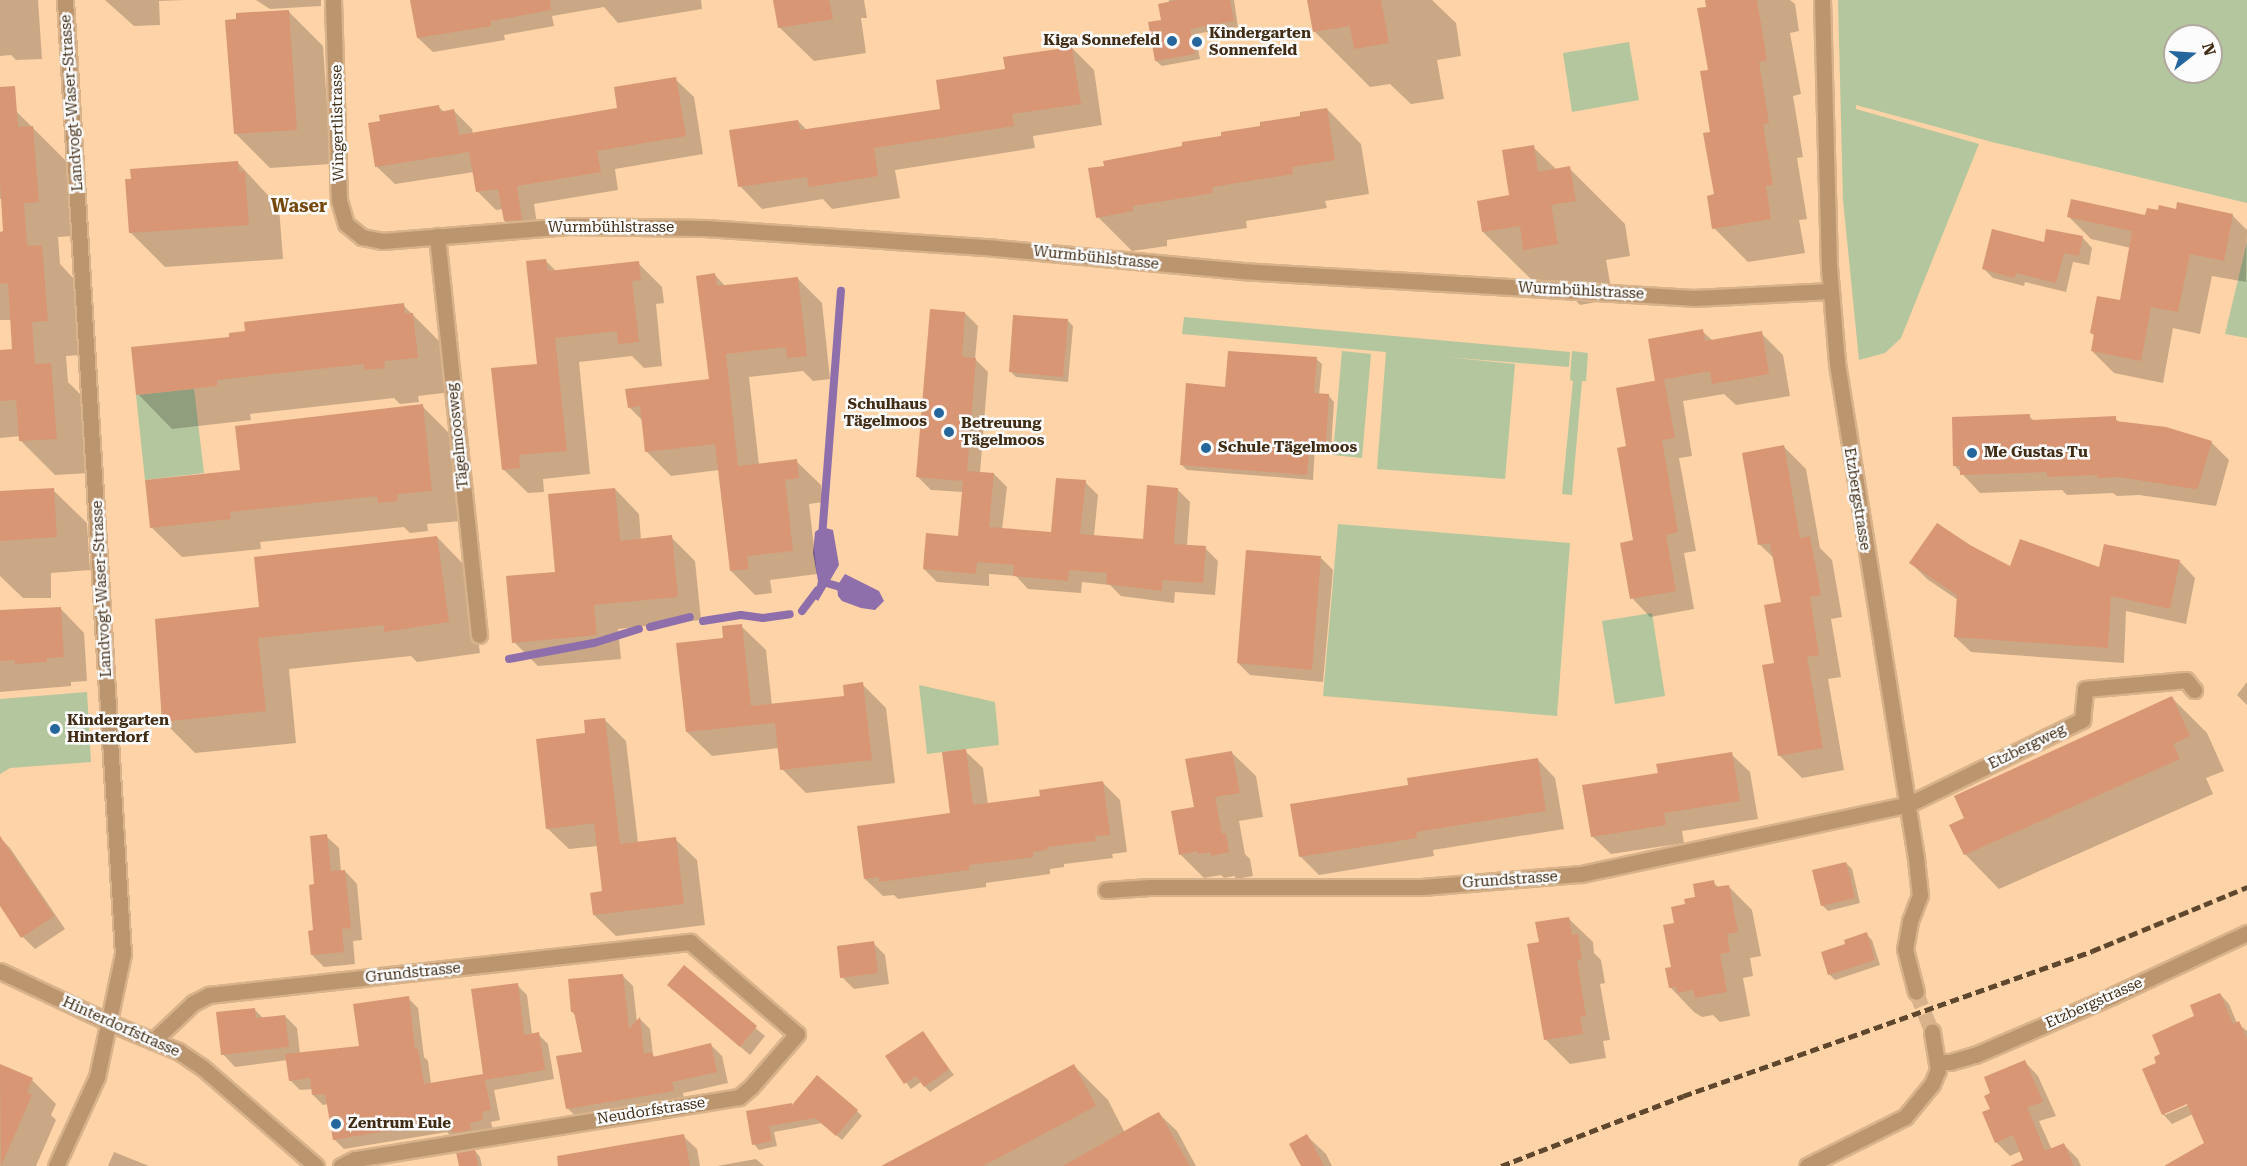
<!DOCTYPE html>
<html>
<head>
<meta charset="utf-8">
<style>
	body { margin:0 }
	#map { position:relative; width:2247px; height:1166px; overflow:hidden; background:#fdd3a7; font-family:"Roboto Serif",serif }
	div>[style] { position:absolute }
	.green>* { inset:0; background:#b4c69d }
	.water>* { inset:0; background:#8e6fab }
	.shadow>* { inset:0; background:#0003 }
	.stream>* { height:8px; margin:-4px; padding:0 4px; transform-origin:4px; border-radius:4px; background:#8e6fab }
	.building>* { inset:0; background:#d89675 }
	.minor-tunnel>* { height:15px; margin-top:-7.5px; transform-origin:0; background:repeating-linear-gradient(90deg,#d7b28a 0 15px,transparent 0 23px) }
	.roads { filter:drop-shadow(2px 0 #d7b28a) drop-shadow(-2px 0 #d7b28a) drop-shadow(0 2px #d7b28a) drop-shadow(0 -2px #d7b28a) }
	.minor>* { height:15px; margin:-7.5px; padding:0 7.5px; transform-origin:7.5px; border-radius:7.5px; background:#bb956e }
	.rail>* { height:4.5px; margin-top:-2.25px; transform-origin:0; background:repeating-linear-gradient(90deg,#5e472c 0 9px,transparent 0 13.5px) }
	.dots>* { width:16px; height:16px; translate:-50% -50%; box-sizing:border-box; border:3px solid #fcfcfc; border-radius:50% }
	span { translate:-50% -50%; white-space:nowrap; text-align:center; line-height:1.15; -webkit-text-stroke:5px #fcfcfc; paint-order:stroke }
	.poi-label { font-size:15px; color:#412d16; font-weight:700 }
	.left { translate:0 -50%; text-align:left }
	.right { translate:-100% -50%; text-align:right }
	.street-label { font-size:15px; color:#412d16 }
	.quarter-label { font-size:18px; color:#75480a; font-weight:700 }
	.north { position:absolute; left:2163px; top:24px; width:60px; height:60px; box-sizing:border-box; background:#fcfcfc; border:2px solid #b1a9a0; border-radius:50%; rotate:73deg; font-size:16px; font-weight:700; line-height:24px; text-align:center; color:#412d16 }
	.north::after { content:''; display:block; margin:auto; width:21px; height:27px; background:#25669c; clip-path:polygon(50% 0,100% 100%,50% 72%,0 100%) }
</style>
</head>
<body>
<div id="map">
	<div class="green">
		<i style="clip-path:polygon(evenodd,1838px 0,2247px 0,2247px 203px,1992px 142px,1856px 105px,1856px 109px,1979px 144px,1901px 338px,1885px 353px,1859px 360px,1843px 200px,1838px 0,2175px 36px,2211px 36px,2211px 72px,2175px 72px,2175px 36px)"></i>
		<i style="clip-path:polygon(1629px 42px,1639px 100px,1572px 112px,1563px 53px)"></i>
		<i style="clip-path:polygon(2247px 242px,2247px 338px,2225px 334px)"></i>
		<i style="clip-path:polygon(1184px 317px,1570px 352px,1569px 367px,1446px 357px,1515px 364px,1505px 479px,1377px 469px,1386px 352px,1182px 334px)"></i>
		<i style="clip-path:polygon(1342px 351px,1371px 354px,1362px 458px,1333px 455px)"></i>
		<i style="clip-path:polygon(1572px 351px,1588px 353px,1586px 381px,1582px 381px,1572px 495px,1562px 494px,1573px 381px,1570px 380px)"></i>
		<i style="clip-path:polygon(194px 389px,204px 473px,145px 480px,136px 395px)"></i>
		<i style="clip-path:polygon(1338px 524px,1570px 543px,1557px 716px,1323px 696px)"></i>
		<i style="clip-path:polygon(1652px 613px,1665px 696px,1615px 704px,1602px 621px)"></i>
		<i style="clip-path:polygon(919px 685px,995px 702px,999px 745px,927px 754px)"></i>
		<i style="clip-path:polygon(87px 692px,91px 762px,10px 768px,0 774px,0 699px)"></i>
	</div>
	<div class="water">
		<i style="clip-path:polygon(822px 527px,833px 530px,839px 565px,818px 601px,814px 598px,818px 581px,813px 553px,815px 532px)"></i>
		<i style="clip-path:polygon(845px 574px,879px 591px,884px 601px,875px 610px,861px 608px,842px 601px,838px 596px,837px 586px)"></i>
	</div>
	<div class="shadow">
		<i style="clip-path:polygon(0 0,38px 0,42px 59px,16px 60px,11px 55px,0 56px)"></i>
		<i style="clip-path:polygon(105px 0,185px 0,159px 1px,160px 25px,134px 26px)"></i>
		<i style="clip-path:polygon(256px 0,321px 0,321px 6px,270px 9px)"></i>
		<i style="clip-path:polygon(412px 0,701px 0,702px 9px,618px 23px,604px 7px,552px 16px,554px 26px,504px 35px,505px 40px,433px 52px,418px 38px)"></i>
		<i style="clip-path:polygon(775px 0,864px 0,867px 18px,861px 18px,866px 53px,814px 61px,779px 27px)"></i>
		<i style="clip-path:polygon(1169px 0,1234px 0,1238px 27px,1195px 34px,1200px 59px,1162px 66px,1156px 61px)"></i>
		<i style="clip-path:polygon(1319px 0,1432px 0,1456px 23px,1461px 56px,1437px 60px,1444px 99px,1411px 104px,1390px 84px,1370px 87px,1314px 31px)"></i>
		<i style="clip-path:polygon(1706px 0,1790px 0,1795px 4px,1799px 31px,1790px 33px,1801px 94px,1793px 96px,1803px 157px,1797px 158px,1807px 219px,1799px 220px,1805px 253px,1748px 262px,1714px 228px,1716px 196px)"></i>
		<i style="clip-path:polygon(288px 11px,323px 46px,331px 164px,270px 168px,235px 133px)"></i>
		<i style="clip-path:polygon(1072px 48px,1094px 70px,1102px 125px,1033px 136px,1035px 148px,895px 170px,900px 198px,832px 209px,823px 199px,762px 209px,740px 186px,798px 121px,808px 131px,942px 110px,1007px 70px)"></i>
		<i style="clip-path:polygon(675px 79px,694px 97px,703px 154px,615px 169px,618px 190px,534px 204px,539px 238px,524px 239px,505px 221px,503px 209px,496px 210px,478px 192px,474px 172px,395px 184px,376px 166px,438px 106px,444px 112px,454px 111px,472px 129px,473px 134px,619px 110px)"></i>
		<i style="clip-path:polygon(1327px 109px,1361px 144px,1369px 194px,1325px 201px,1327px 208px,1246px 221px,1247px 228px,1167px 240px,1167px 246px,1132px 251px,1098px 217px,1184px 147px)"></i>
		<i style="clip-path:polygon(16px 111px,67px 162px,73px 236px,58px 237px,60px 264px,76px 281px,81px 355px,66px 356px,68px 382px,85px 399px,90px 473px,55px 475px,21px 441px,21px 436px,0 438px,0 351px,14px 350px,12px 320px,0 320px,0 233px,5px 233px,3px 199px,0 199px,0 112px)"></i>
		<i style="clip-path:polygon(1533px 147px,1557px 170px,1569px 168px,1625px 224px,1630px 256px,1606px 260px,1613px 299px,1580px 305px,1560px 284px,1539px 287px,1483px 232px,1511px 196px)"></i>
		<i style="clip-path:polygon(238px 163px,279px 207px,283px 259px,165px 267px,130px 232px)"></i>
		<i style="clip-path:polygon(2177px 210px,2232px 215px,2247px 230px,2246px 282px,2212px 276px,2200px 334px,2173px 328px,2163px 383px,2114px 373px,2092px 351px,2095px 336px,2091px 333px,2121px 302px,2131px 248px,2091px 239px,2069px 217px,2146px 217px)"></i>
		<i style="clip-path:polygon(2048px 231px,2083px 238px,2092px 248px,2089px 265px,2073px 262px,2066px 292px,2025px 282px,2024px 286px,1993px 278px,1984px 269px,2045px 243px)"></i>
		<i style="clip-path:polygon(545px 260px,557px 272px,638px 263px,662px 287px,664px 303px,656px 304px,662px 366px,644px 368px,632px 356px,579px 362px,590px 474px,543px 479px,544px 492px,528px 493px,503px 469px,539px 365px)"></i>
		<i style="clip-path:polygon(715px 275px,726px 287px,797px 278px,822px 303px,830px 379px,813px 381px,803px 371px,749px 377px,759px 465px,796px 461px,821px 485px,823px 502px,809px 504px,817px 574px,770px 580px,772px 593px,755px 595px,731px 571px,719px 470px,671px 476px,647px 452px,643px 421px,629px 407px,710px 381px)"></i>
		<i style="clip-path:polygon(403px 305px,447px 349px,452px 392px,418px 396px,419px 402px,400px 404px,394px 398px,250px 414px,251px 420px,172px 429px,138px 394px)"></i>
		<i style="clip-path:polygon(965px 313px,978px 326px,975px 359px,988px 372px,980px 473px,994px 474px,1007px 487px,1002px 530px,1052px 533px,1085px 482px,1098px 495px,1094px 536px,1144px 541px,1177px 489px,1190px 502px,1187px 546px,1205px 548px,1218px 561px,1215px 595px,1175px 592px,1174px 603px,1121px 596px,1110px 585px,1082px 582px,1081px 593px,1028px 589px,1016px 576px,989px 574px,989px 586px,937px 582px,924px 569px,959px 538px,963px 492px,931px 490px,918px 477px)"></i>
		<i style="clip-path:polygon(1067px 320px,1073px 326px,1068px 382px,1016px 377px,1011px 372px)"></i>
		<i style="clip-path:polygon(1702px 331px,1713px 341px,1761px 333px,1783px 355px,1790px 396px,1736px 405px,1724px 394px,1683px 401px,1692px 456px,1679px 458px,1696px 551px,1684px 553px,1694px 609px,1650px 617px,1632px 598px,1635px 542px,1628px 447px,1658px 382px)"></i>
		<i style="clip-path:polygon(1316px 359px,1322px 364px,1319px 395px,1329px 396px,1334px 402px,1331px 448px,1315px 447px,1313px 480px,1187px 470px,1181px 464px,1226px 388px)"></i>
		<i style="clip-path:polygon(422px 406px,452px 436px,461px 521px,427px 524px,428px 531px,410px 533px,404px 527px,318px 536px,260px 542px,261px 549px,182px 557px,151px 527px,242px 471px)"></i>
		<i style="clip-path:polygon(2029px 416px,2035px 422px,2115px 418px,2120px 423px,2211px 442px,2229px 460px,2216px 506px,2139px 495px,2117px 496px,2113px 493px,2067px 495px,2062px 490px,1980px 493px,1955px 466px)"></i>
		<i style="clip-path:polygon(1784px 447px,1806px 469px,1820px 548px,1832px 560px,1842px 617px,1831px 619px,1841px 677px,1828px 679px,1844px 770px,1802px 778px,1779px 755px,1776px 664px,1782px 604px,1775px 559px,1760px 545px)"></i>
		<i style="clip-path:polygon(615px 489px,639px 514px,641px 540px,671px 537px,695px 561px,701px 620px,618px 629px,621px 659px,538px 666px,514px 642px,557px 573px)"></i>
		<i style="clip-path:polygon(53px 490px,87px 523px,90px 570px,51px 573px,51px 598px,23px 598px,0 576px,0 493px)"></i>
		<i style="clip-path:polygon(437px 537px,468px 569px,480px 653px,417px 662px,411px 656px,289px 669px,296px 743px,195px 753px,163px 721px,261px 608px)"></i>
		<i style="clip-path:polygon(1969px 547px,2011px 568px,2100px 569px,2180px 562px,2195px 578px,2186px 624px,2126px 611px,2124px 663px,1971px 652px,1955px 637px,1958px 600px,1927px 579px,1911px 563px)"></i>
		<i style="clip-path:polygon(1321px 558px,1333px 570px,1323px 682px,1250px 675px,1238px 663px)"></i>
		<i style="clip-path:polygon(60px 608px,84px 633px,87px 681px,71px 682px,71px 686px,0 692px,0 612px)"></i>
		<i style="clip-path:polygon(741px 626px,766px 650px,772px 706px,846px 697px,862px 684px,886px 708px,895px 783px,806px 793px,782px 769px,779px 748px,712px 756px,687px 732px,725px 640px)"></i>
		<i style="clip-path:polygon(2247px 682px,2247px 705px,2237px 695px)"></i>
		<i style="clip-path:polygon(2172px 698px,2207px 733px,2224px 771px,2206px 778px,2213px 794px,1999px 889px,1965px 854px)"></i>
		<i style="clip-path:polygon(604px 719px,626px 741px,638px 843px,675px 839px,697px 860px,705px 925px,616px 936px,594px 915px,604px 893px,598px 846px,569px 849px,547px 828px,587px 735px)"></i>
		<i style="clip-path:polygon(965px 751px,983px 768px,988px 804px,1042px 797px,1103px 783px,1120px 800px,1127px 852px,1112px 854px,1113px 858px,1064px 864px,1064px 867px,1050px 869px,1050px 874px,986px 883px,986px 887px,898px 899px,894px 895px,883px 896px,865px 879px,952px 815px)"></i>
		<i style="clip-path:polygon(1231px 752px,1256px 776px,1263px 817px,1239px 821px,1245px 854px,1250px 859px,1253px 876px,1237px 879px,1234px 876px,1224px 878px,1221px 875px,1204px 878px,1180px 854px,1196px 808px)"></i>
		<i style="clip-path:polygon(1731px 754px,1750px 772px,1758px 819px,1682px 831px,1684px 843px,1611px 854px,1592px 836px,1660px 775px)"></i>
		<i style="clip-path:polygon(1537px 759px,1555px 778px,1564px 829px,1433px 850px,1434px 856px,1319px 875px,1300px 856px,1410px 786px)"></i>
		<i style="clip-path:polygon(326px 836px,339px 848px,341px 872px,345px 871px,357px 884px,362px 940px,353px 941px,355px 964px,324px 967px,312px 955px,316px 885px)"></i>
		<i style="clip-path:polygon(0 838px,10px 848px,65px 929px,35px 949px,23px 937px,0 903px)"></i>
		<i style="clip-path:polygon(1846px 863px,1852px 869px,1860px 903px,1828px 911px,1822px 905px)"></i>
		<i style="clip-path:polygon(1713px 882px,1719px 888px,1728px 886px,1752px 910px,1761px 956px,1750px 958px,1753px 976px,1743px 978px,1750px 1016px,1720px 1022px,1713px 1015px,1702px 1017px,1694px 1012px,1670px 987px,1676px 924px,1686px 905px)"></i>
		<i style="clip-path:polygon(1568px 918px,1593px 942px,1594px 953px,1601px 960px,1605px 983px,1600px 984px,1610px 1040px,1603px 1041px,1606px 1058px,1570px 1064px,1546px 1040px,1541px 943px)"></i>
		<i style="clip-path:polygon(1866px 934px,1872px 940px,1880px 965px,1835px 980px,1829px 974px)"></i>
		<i style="clip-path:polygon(873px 943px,885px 955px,889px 984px,854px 989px,842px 977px)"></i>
		<i style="clip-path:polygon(684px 967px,765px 1036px,750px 1055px,678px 993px)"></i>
		<i style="clip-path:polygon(622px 975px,633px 986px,637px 1022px,640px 1019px,650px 1029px,653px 1055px,656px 1058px,711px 1045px,722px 1056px,728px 1083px,683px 1093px,684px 1101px,579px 1119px,567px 1108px,583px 1053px,576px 1016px,572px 1012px)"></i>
		<i style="clip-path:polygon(517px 985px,527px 995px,532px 1035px,538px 1034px,548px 1044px,554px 1079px,494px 1090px,500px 1120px,491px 1122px,493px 1130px,452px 1137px,447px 1132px,344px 1149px,334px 1139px,328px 1104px,323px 1105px,313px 1095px,313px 1089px,300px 1090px,290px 1080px,288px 1060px,235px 1067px,223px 1054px,254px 1009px,264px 1019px,285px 1016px,297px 1028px,300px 1054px,361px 1047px,408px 998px,418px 1008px,424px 1057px,428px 1061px,431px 1084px,485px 1075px)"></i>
		<i style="clip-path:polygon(evenodd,2220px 994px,2229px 1004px,2237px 1023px,2247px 1031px,2247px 1166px,2182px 1166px,2220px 1139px,2193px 1114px,2172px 1124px,2163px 1114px,2158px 1064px,2162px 1055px,2220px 994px,2193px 1100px,2195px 1102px,2165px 1115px,2165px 1112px,2193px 1100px)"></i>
		<i style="clip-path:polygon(922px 1033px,954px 1075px,930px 1092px,921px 1082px,911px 1089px,887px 1057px)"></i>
		<i style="clip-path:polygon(2025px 1062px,2038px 1076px,2056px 1116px,2039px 1121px,2052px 1150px,2064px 1145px,2078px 1159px,2081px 1166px,2027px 1166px,2021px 1151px,2010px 1156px,1996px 1142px,1992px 1094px)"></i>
		<i style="clip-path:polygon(0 1066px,32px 1080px,56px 1104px,51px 1115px,56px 1120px,36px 1166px,0 1166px)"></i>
		<i style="clip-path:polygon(1074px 1066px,1108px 1100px,1125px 1133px,1159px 1114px,1177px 1131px,1196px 1166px,884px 1166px)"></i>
		<i style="clip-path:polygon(793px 1106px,857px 1111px,862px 1116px,842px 1140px,822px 1123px,774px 1132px,777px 1146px,759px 1150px,754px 1144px,748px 1112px)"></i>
		<i style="clip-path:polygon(683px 1136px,697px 1149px,700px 1166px,596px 1166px)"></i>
		<i style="clip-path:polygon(1307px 1136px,1326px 1154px,1332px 1166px,1303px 1166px)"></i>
		<i style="clip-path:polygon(475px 1151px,480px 1157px,482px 1166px,461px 1166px)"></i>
		<i style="clip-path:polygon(114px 1152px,149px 1166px,108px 1166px)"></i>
		<i style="clip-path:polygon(756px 1159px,764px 1166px,717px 1166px)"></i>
	</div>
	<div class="stream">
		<i style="left:822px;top:537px;width:247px;rotate:-85.6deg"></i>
		<i style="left:823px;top:582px;width:15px;rotate:16deg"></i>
		<i style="left:802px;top:611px;width:26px;rotate:-53deg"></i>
		<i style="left:703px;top:621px;width:38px;rotate:-9deg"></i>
		<i style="left:741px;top:615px;width:22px;rotate:8deg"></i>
		<i style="left:763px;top:618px;width:27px;rotate:-8deg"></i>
		<i style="left:650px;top:627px;width:41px;rotate:-14deg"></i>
		<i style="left:509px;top:659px;width:86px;rotate:-10.7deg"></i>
		<i style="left:594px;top:643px;width:47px;rotate:-17.3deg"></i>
	</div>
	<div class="building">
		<i style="clip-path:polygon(410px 0,550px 0,551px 10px,491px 21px,491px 26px,417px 38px)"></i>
		<i style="clip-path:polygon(773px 0,829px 0,833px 19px,778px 28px)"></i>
		<i style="clip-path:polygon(1178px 0,1230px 0,1234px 21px,1190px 29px,1195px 54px,1155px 61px,1148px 22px,1161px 20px,1158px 4px)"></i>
		<i style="clip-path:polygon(1307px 0,1381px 0,1389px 43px,1354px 49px,1350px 26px,1313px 32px)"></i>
		<i style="clip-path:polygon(1705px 0,1757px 0,1767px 60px,1759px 62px,1769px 123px,1763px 124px,1773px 185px,1766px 186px,1771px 219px,1712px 229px,1707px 196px,1714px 194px,1703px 133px,1710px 132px,1700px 71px,1708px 70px,1697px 8px,1706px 7px)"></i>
		<i style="clip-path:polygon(289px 10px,297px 130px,234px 134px,225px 20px,236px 19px,236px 13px)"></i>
		<i style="clip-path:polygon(1072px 47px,1081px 104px,1012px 114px,1014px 126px,874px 148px,878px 176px,809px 187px,807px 177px,738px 187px,729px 130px,798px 120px,800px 130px,940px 109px,936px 80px,1005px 69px,1003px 57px)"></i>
		<i style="clip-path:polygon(676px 77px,686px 136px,597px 151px,601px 172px,517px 186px,522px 220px,504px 221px,498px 189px,476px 192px,469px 152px,375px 167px,368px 123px,380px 121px,379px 115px,439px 105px,440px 112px,454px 109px,459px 135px,617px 108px,614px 87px)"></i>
		<i style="clip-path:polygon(15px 86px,18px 127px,33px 126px,39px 202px,24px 203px,27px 246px,42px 245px,48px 321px,32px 322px,35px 364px,51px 363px,57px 439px,19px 441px,16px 400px,0 401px,0 350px,12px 349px,8px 283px,0 284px,0 232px,3px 231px,0 181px,0 87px)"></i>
		<i style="clip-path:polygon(1327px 108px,1335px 160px,1292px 167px,1293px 174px,1212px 187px,1213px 193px,1133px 206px,1133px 211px,1096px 218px,1088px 168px,1104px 166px,1103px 161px,1182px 146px,1182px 142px,1221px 136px,1221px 132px,1260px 126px,1260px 122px,1300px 116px,1300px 112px)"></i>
		<i style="clip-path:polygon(1534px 145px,1538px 172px,1570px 166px,1576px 201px,1551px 205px,1558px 244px,1523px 250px,1520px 226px,1482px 232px,1477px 201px,1509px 195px,1502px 150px)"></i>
		<i style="clip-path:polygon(238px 161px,239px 172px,245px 171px,249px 225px,129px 233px,125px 179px,131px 179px,130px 169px)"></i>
		<i style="clip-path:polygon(2071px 199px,2145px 215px,2147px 208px,2158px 210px,2159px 205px,2176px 209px,2177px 202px,2233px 214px,2224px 261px,2190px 254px,2178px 312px,2151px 307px,2141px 361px,2091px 351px,2094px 334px,2090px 333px,2097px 296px,2120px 300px,2132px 231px,2067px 217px)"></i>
		<i style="clip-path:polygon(1992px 229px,2044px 242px,2046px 229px,2083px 236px,2079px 256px,2064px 253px,2056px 283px,2016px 273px,2015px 278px,1982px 269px)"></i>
		<i style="clip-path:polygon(546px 259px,548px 271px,639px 261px,641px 280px,632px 281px,639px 342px,618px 344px,617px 331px,555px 338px,567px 451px,519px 455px,520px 468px,502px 470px,491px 368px,537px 364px,526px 261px)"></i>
		<i style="clip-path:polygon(715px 273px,717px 286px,798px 277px,807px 356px,787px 358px,786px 347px,726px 354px,738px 466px,797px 459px,799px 478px,785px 480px,793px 551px,747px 556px,749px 569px,730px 571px,715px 444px,645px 452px,640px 406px,628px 408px,625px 389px,709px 379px,696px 276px)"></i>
		<i style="clip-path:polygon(404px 303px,405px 314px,413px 313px,418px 358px,384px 361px,385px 368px,364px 370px,364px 364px,217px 380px,217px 386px,136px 395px,131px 347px,229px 337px,229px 333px,245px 331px,244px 322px)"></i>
		<i style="clip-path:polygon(930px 309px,965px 312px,962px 357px,976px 358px,967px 471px,994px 473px,989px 527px,1051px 532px,1056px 478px,1086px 480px,1080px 534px,1143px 539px,1147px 485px,1178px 488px,1174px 544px,1206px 546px,1203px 583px,1162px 580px,1162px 591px,1106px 584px,1107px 573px,1069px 570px,1068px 581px,1013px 576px,1014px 565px,977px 562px,976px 574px,923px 569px,926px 533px,958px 536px,963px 481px,916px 477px)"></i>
		<i style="clip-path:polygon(1013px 315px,1068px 319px,1063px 377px,1009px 372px)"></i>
		<i style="clip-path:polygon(1703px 329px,1705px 341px,1762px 331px,1769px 374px,1712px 384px,1710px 371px,1655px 381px,1648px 339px)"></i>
		<i style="clip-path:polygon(1228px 351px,1317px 357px,1314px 393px,1329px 394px,1326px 443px,1310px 442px,1307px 475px,1180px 465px,1186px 383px,1225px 387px)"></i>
		<i style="clip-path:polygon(1664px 379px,1675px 438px,1662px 440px,1678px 532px,1666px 535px,1676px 591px,1630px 599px,1620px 543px,1633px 540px,1617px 448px,1626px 446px,1616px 388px)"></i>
		<i style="clip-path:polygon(423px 404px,432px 491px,397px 494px,398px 501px,378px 503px,377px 496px,287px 506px,230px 512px,231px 519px,150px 528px,145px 480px,240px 470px,235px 426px)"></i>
		<i style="clip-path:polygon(2030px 414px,2030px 420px,2116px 416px,2116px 421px,2166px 427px,2212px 441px,2198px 488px,2194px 489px,2119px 477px,2097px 478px,2097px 475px,2047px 477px,2047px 472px,1960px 475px,1960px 466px,1953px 466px,1952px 417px)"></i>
		<i style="clip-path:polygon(1784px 445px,1800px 538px,1810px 536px,1821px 595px,1810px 597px,1819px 655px,1807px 657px,1823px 748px,1778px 756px,1762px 665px,1774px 663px,1764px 605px,1781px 602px,1770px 543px,1758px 545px,1742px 453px)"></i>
		<i style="clip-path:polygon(54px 488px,57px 537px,0 541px,0 491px)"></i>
		<i style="clip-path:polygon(615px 488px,620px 541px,672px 535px,678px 597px,594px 605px,597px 635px,512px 643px,506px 576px,555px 572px,548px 494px)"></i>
		<i style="clip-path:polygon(1937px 523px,1970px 545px,2010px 566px,2020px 539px,2099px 567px,2104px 544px,2180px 560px,2170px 609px,2111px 596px,2108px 648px,1954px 637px,1957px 595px,1909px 563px)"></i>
		<i style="clip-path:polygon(437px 536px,449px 622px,384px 632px,384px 625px,258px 638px,266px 711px,162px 722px,155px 619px,259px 607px,254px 557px)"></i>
		<i style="clip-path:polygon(1246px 550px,1321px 556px,1312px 670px,1237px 663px)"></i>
		<i style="clip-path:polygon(61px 607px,64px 657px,47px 658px,47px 662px,15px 664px,15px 660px,0 661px,0 610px)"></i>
		<i style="clip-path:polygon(742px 624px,751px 706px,844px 696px,843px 685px,863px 682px,872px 760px,780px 770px,775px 723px,686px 732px,676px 643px,723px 638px,722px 626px)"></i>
		<i style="clip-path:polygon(2172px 696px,2190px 736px,2173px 744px,2180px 759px,1964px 855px,1949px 825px,1964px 818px,1954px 796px)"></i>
		<i style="clip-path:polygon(605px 718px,620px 844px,676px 837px,684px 904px,593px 915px,590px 893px,602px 891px,594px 823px,546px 829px,536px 739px,585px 733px,584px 720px)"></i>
		<i style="clip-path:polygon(966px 749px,973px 805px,1040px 796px,1039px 790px,1103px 781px,1110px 835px,1095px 836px,1096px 841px,1047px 847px,1047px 850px,1033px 852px,1033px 857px,969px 865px,969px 870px,879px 882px,879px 877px,864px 879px,857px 826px,950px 813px,942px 752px)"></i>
		<i style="clip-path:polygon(1232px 751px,1240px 793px,1215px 797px,1222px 834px,1226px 833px,1229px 852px,1211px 856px,1211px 852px,1198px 854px,1198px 851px,1179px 855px,1171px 811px,1194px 807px,1185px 759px)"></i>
		<i style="clip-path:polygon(1732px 752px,1740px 801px,1664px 813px,1666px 825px,1591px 837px,1582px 785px,1658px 773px,1656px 764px)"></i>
		<i style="clip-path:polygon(1538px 758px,1546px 811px,1416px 832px,1417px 838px,1299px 857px,1290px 804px,1408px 785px,1407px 778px)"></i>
		<i style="clip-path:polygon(327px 834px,331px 871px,345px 870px,351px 928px,342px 929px,344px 952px,311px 955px,308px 931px,313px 930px,309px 885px,314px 884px,310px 836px)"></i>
		<i style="clip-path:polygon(0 836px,54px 916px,21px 938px,0 906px)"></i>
		<i style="clip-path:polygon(1846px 862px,1855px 898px,1821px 906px,1812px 870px)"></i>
		<i style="clip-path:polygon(1714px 880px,1715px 887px,1729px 885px,1738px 932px,1727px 934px,1730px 952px,1720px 954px,1727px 992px,1695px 998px,1693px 990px,1677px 993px,1676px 987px,1669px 988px,1665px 968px,1671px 967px,1663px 925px,1674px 923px,1671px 907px,1685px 904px,1684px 899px,1695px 897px,1693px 884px)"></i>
		<i style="clip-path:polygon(1569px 917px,1572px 935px,1578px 934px,1582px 959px,1577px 960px,1586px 1016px,1580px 1017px,1583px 1034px,1544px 1040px,1527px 944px,1539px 942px,1535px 922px)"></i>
		<i style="clip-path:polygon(1867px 932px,1875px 960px,1828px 975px,1821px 952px,1845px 944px,1844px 940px)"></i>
		<i style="clip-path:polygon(874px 941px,878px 973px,840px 978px,837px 946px)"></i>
		<i style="clip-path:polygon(684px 965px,757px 1026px,740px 1047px,667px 985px)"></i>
		<i style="clip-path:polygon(623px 974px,629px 1029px,640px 1017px,644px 1054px,652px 1052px,653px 1057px,711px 1043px,717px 1072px,672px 1082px,674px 1091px,566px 1109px,556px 1056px,582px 1052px,574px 1012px,571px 1012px,568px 979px)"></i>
		<i style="clip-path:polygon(518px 983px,524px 1035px,539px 1032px,545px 1070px,485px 1080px,491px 1110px,482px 1112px,483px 1120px,470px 1123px,471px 1130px,453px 1133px,451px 1126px,441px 1128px,440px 1122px,333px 1140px,325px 1094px,312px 1095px,310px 1078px,289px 1081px,285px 1054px,359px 1046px,353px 1004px,409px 996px,415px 1049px,418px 1049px,424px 1084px,483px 1074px,471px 989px)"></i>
		<i style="clip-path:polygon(2220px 993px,2233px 1024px,2239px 1021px,2247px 1039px,2247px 1166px,2164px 1166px,2204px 1143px,2187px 1104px,2162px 1115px,2142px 1069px,2156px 1063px,2154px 1057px,2160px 1054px,2152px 1035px,2194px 1016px,2190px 1005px)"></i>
		<i style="clip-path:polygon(255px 1008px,256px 1018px,285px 1015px,289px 1047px,221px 1055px,216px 1012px)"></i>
		<i style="clip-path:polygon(923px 1031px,949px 1069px,924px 1087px,916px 1076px,904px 1084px,885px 1056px)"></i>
		<i style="clip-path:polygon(2025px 1060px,2043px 1102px,2027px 1107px,2045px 1151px,2064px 1143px,2074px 1166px,2010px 1166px,2023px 1160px,2013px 1135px,1995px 1143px,1982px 1112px,1990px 1109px,1984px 1096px,1990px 1093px,1984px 1077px)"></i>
		<i style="clip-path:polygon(0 1064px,33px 1078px,27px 1092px,32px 1095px,1px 1166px)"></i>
		<i style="clip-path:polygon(1074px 1064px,1096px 1106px,983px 1166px,881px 1166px)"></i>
		<i style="clip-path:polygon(817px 1075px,858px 1110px,836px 1136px,815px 1118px,769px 1126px,772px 1141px,752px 1145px,746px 1111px,792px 1103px,792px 1105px)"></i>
		<i style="clip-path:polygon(1159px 1112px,1190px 1166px,1063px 1166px,1149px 1117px)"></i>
		<i style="clip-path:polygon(684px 1134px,690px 1166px,558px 1166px,557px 1156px)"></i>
		<i style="clip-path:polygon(1307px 1134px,1324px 1166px,1301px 1166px,1289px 1144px)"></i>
		<i style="clip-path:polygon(475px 1149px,478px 1166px,459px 1166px,456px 1152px)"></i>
	</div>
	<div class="minor-tunnel">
		<i style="left:1916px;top:992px;width:42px;rotate:67.7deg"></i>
	</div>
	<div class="roads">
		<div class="minor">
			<i style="left:333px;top:0;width:200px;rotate:88.3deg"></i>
			<i style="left:339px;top:200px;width:25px;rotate:74deg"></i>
			<i style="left:346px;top:224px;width:21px;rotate:39deg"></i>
			<i style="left:362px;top:237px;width:20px;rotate:11deg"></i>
			<i style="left:382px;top:241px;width:187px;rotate:-4.6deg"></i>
			<i style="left:568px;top:226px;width:137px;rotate:0.8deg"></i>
			<i style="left:705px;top:228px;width:291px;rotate:3.9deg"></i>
			<i style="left:995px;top:248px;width:247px;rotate:5.3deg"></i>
			<i style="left:1241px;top:271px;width:453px;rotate:3.4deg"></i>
			<i style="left:1693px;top:298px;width:137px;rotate:-2.9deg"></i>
			<i style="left:1822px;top:0;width:267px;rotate:88.5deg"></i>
			<i style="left:1829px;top:267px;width:96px;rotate:85.2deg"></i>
			<i style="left:1837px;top:363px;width:501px;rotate:80.93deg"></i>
			<i style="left:1916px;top:858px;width:37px;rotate:84deg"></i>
			<i style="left:1920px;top:895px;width:28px;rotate:111deg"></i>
			<i style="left:1910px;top:921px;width:28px;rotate:100deg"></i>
			<i style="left:1905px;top:949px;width:44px;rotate:75.7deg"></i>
			<i style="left:437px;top:236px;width:401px;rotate:84deg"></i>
			<i style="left:1106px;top:890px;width:44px;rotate:-3.9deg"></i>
			<i style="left:1150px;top:887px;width:272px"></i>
			<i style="left:1422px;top:887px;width:160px;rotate:-4.7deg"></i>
			<i style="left:1581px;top:874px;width:333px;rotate:-12deg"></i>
			<i style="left:1907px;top:805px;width:195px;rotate:-25.9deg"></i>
			<i style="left:2082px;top:720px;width:31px;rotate:-84deg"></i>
			<i style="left:2085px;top:689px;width:101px;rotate:-5.1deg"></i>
			<i style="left:2186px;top:680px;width:13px;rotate:51deg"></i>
			<i style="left:0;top:971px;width:122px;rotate:25.3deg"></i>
			<i style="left:110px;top:1023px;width:74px;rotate:22.4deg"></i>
			<i style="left:178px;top:1051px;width:29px;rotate:34deg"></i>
			<i style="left:202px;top:1067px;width:151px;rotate:41deg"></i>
			<i style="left:153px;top:1041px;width:55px;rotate:-43.5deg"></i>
			<i style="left:193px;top:1003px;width:18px;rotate:-27deg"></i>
			<i style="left:209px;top:995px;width:484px;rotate:-6.3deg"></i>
			<i style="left:690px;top:942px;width:141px;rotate:40.7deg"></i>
			<i style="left:797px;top:1034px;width:70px;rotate:131deg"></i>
			<i style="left:751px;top:1087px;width:16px;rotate:140deg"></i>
			<i style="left:739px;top:1097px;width:389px;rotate:170.8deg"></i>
			<i style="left:355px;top:1159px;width:16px;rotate:153deg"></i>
			<i style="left:1939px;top:1062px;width:11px"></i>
			<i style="left:1950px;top:1062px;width:26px;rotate:-16deg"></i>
			<i style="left:1975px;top:1055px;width:151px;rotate:-23.3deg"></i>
			<i style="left:2114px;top:995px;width:147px;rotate:-25deg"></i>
			<i style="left:56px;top:1166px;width:98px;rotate:-65.3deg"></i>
			<i style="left:97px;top:1077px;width:126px;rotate:-78.1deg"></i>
			<i style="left:123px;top:954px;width:956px;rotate:-93.48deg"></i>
			<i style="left:1807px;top:1166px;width:110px;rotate:-26.6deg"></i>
			<i style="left:1905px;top:1117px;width:43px;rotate:-50.7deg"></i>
			<i style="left:1932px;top:1084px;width:15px;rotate:-67deg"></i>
			<i style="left:1938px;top:1070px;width:39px;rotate:-99deg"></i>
		</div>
	</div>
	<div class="rail">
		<i style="left:1501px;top:1166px;width:195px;rotate:-21deg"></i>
		<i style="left:1683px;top:1096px;width:434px;rotate:-19.5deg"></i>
		<i style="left:2092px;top:951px;width:168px;rotate:-22.4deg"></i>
	</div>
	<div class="dots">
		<i style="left:1172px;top:41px;background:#25669c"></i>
		<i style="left:1197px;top:42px;background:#25669c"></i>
		<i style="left:939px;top:413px;background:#25669c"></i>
		<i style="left:949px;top:432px;background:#25669c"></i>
		<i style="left:1206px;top:448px;background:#25669c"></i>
		<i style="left:1972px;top:453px;background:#25669c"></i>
		<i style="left:55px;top:729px;background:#25669c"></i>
		<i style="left:336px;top:1124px;background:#25669c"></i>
	</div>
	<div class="poi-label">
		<span class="left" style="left:1209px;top:42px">Kindergarten<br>Sonnenfeld</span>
		<span class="right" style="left:1160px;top:41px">Kiga Sonnefeld</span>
		<span class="right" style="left:927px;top:413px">Schulhaus<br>Tägelmoos</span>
		<span class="left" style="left:961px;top:432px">Betreuung<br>Tägelmoos</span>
		<span class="left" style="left:1218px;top:448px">Schule Tägelmoos</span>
		<span class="left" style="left:1984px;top:453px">Me Gustas Tu</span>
		<span class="left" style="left:67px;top:729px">Kindergarten<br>Hinterdorf</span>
		<span class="left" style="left:348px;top:1124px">Zentrum Eule</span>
	</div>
	<div class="street-label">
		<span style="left:72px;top:103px;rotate:-94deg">Landvogt-Waser-Strasse</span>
		<span style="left:338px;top:123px;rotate:-91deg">Wingertlistrasse</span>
		<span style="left:611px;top:228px">Wurmbühlstrasse</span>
		<span style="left:1096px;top:258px;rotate:6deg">Wurmbühlstrasse</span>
		<span style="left:1581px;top:291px;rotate:3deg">Wurmbühlstrasse</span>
		<span style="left:458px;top:436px;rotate:-96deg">Tägelmoosweg</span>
		<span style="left:1857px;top:499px;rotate:81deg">Etzbergstrasse</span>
		<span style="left:102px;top:589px;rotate:-93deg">Landvogt-Waser-Strasse</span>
		<span style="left:2027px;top:747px;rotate:-26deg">Etzbergweg</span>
		<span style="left:1510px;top:880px;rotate:-4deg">Grundstrasse</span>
		<span style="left:413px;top:973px;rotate:-6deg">Grundstrasse</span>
		<span style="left:2094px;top:1003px;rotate:-24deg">Etzbergstrasse</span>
		<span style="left:121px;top:1027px;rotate:24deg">Hinterdorfstrasse</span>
		<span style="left:651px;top:1111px;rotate:-9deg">Neudorfstrasse</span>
	</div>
	<div class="quarter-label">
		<span style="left:299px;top:206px">Waser</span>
	</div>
	<div class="north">N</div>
</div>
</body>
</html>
